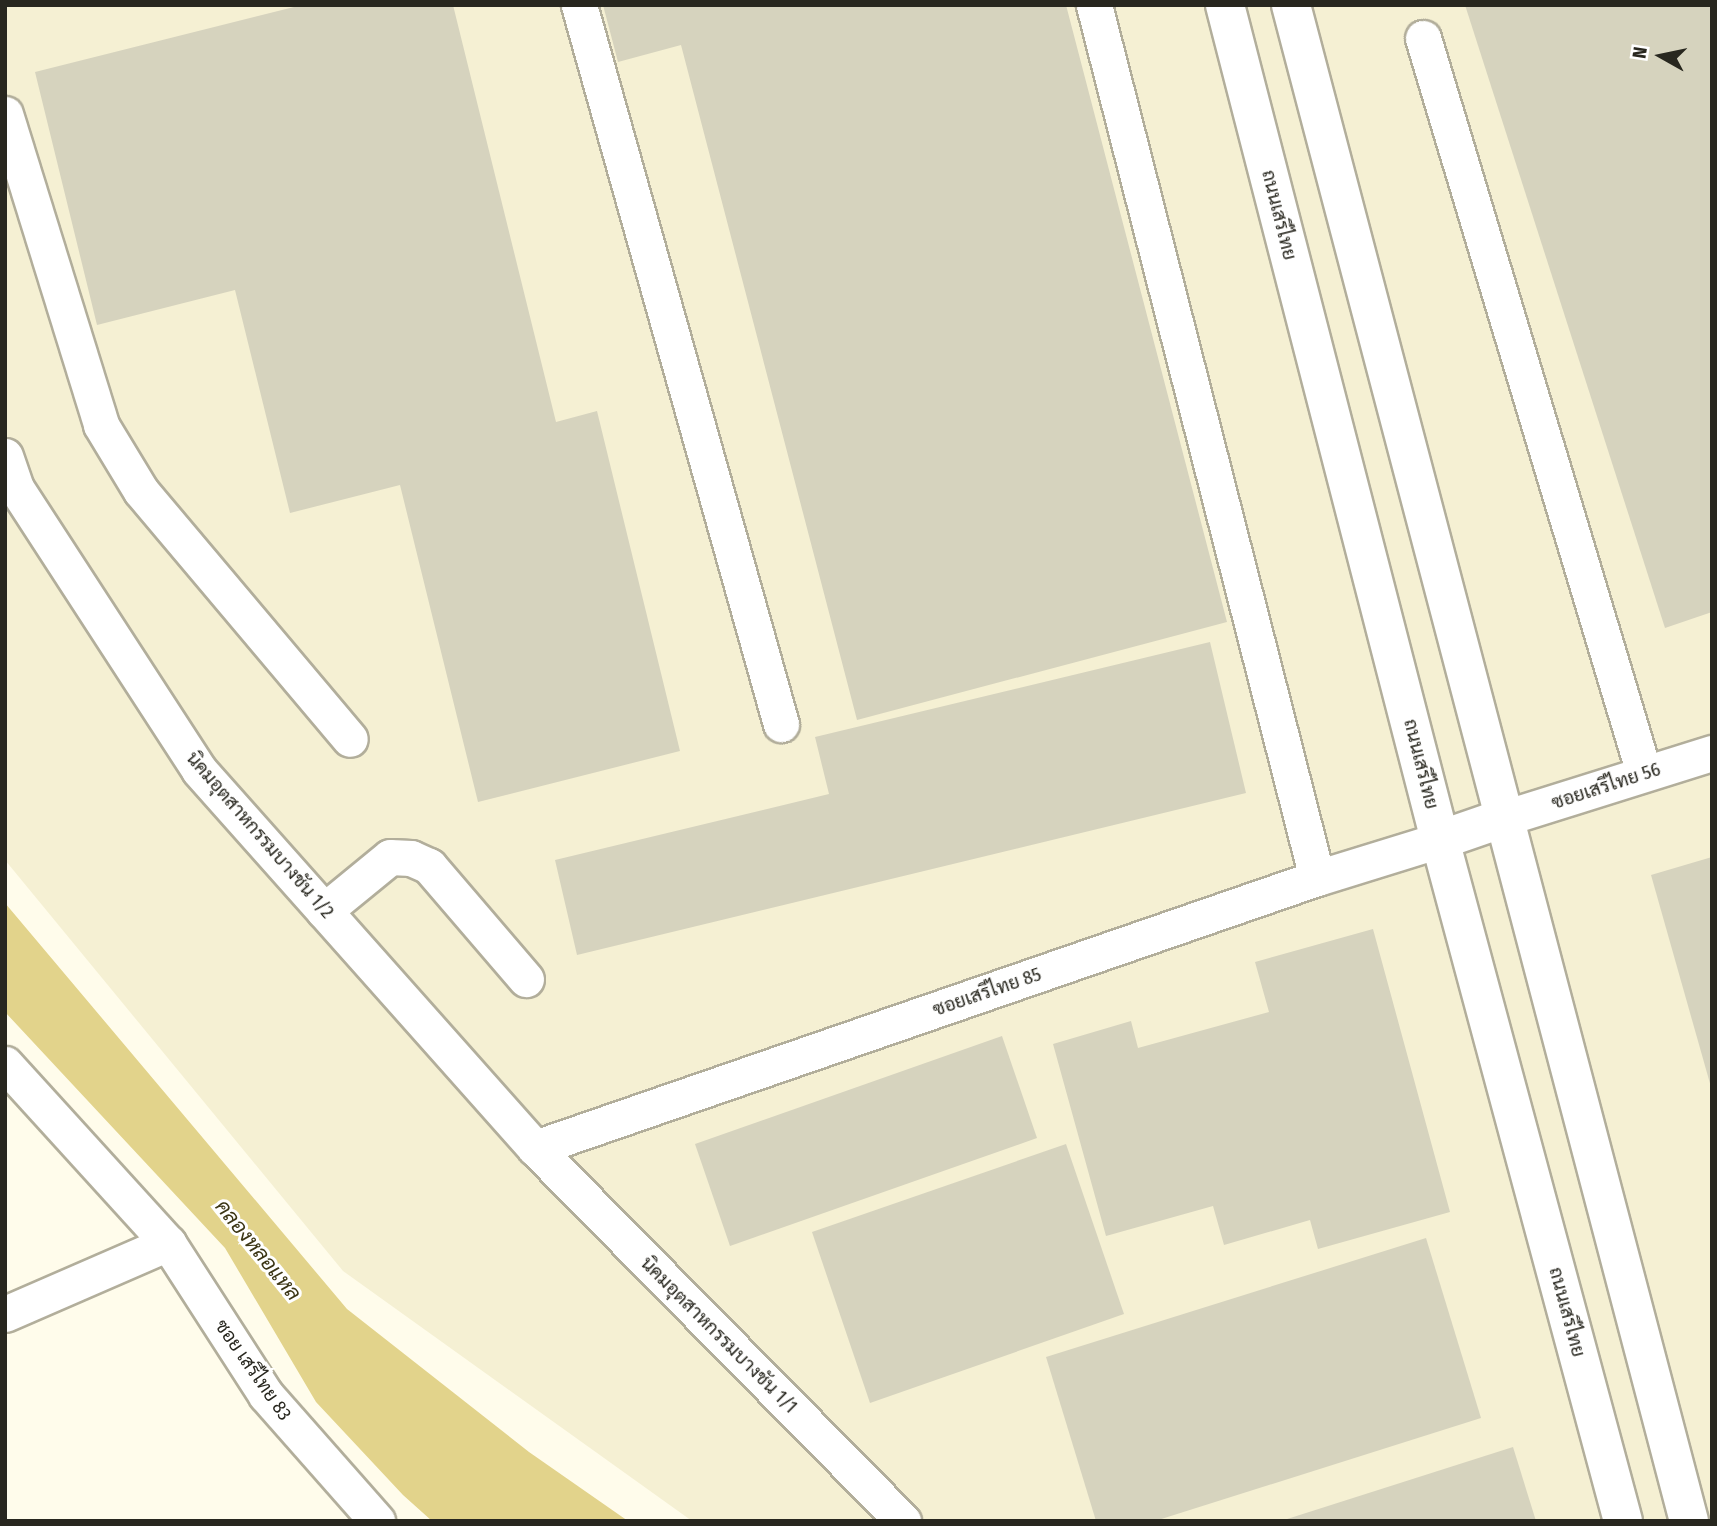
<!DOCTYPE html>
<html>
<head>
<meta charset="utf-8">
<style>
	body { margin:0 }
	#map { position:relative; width:1717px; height:1526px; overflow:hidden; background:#fffceb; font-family:"Fira Sans Condensed",Sarabun,sans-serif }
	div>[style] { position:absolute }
	.built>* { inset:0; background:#f5f0d3 }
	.water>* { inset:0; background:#e2d38b }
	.building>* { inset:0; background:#d6d3be }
	.roads { filter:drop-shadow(2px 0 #b2ae9b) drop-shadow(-2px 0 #b2ae9b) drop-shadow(0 2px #b2ae9b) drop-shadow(0 -2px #b2ae9b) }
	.minor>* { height:35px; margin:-17.5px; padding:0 17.5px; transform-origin:17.5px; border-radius:17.5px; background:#fff }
	.major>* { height:38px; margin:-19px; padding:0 19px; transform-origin:19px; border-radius:19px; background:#fff }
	span { translate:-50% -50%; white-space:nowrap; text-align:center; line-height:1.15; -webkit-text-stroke:6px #fff; paint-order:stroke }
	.street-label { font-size:19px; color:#28271f }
	.water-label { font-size:21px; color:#3c3616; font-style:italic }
	.frame { position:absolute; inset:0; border:7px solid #28271f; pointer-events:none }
	.north { position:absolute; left:1626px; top:21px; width:70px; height:70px; -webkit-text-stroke:5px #fff; paint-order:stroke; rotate:279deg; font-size:19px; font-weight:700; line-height:28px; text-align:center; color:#28271f }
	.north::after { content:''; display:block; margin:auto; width:24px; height:32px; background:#28271f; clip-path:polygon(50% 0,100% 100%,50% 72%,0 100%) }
</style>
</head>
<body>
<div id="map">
	<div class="built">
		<i style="clip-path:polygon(5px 5px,1712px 5px,1712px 1521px,692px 1521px,343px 1271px,5px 860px)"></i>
	</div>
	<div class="water">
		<i style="clip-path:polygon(5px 903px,347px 1309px,529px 1452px,628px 1521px,432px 1521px,403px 1495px,316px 1402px,225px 1248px,5px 1012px)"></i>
	</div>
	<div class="building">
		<i style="clip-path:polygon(302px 5px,453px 5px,556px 422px,597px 411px,680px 751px,478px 802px,400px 485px,290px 513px,235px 290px,97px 325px,35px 72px)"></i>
		<i style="clip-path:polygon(603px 5px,1066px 5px,1227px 622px,857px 720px,681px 45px,618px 62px)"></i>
		<i style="clip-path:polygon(1465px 5px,1712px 5px,1712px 612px,1665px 628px)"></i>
		<i style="clip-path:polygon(1210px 642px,1246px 793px,577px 955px,555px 860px,829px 794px,815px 737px)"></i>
		<i style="clip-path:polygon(1712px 857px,1712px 1087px,1711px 1087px,1651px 875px)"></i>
		<i style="clip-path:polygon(1373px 929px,1450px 1212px,1318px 1249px,1310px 1220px,1224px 1245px,1213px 1206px,1106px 1236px,1053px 1044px,1131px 1021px,1138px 1048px,1269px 1012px,1255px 962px)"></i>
		<i style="clip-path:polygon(1002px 1036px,1037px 1138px,730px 1246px,695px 1144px)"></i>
		<i style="clip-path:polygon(1066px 1144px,1124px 1314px,870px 1403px,812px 1232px)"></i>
		<i style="clip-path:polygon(1426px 1238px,1481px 1418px,1155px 1521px,1096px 1521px,1046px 1357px)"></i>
		<i style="clip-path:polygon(1513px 1447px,1536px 1521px,1284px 1521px,1284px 1520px)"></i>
	</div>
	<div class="roads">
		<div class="minor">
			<i style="left:579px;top:5px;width:747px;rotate:74.31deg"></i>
			<i style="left:1094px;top:5px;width:901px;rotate:75.67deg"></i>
			<i style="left:1423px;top:38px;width:768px;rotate:73.27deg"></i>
			<i style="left:5px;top:114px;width:325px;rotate:72.8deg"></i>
			<i style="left:101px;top:425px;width:77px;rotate:58.8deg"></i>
			<i style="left:141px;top:491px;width:324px;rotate:49.9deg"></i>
			<i style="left:5px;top:456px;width:34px;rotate:71deg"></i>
			<i style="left:16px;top:488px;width:336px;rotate:57deg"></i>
			<i style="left:199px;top:770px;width:506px;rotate:48.37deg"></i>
			<i style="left:535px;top:1148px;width:524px;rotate:45.39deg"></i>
			<i style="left:1501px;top:819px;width:221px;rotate:-17.4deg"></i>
			<i style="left:324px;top:911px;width:85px;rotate:-39.3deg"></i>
			<i style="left:390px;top:857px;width:21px;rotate:3deg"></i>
			<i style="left:411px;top:858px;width:20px;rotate:24deg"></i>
			<i style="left:429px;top:866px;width:149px;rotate:49.4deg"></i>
			<i style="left:5px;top:1064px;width:242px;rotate:47.7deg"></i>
			<i style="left:168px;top:1243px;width:181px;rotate:57.2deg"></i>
			<i style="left:266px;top:1395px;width:168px;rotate:48.6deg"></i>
			<i style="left:535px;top:1148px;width:827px;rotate:-19.05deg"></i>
			<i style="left:1317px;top:878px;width:129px;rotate:-17.2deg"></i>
			<i style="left:5px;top:1314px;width:178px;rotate:-23.5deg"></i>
		</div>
		<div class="major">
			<i style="left:1225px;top:5px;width:862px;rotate:75.56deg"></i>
			<i style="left:1440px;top:840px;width:705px;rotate:74.96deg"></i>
			<i style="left:1291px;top:5px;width:1567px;rotate:75.29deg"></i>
			<i style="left:1440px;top:840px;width:65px;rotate:-19deg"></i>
		</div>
	</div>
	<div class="street-label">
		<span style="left:1279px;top:215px;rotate:76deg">ถนนเสรีไทย</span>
		<span style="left:1421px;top:764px;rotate:76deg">ถนนเสรีไทย</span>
		<span style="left:1606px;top:786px;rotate:-18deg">ซอยเสรีไทย 56</span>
		<span style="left:260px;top:835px;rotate:49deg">นิคมอุตสาหกรรมบางชัน 1/2</span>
		<span style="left:987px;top:992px;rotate:-19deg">ซอยเสรีไทย 85</span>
		<span style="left:1567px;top:1312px;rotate:75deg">ถนนเสรีไทย</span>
		<span style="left:719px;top:1335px;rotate:45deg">นิคมอุตสาหกรรมบางชัน 1/1</span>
		<span style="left:253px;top:1370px;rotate:55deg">ซอย เสรีไทย 83</span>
	</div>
	<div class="water-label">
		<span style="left:258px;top:1250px;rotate:51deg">คลองหลอแหล</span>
	</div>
	<div class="frame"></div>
	<div class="north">N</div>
</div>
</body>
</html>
